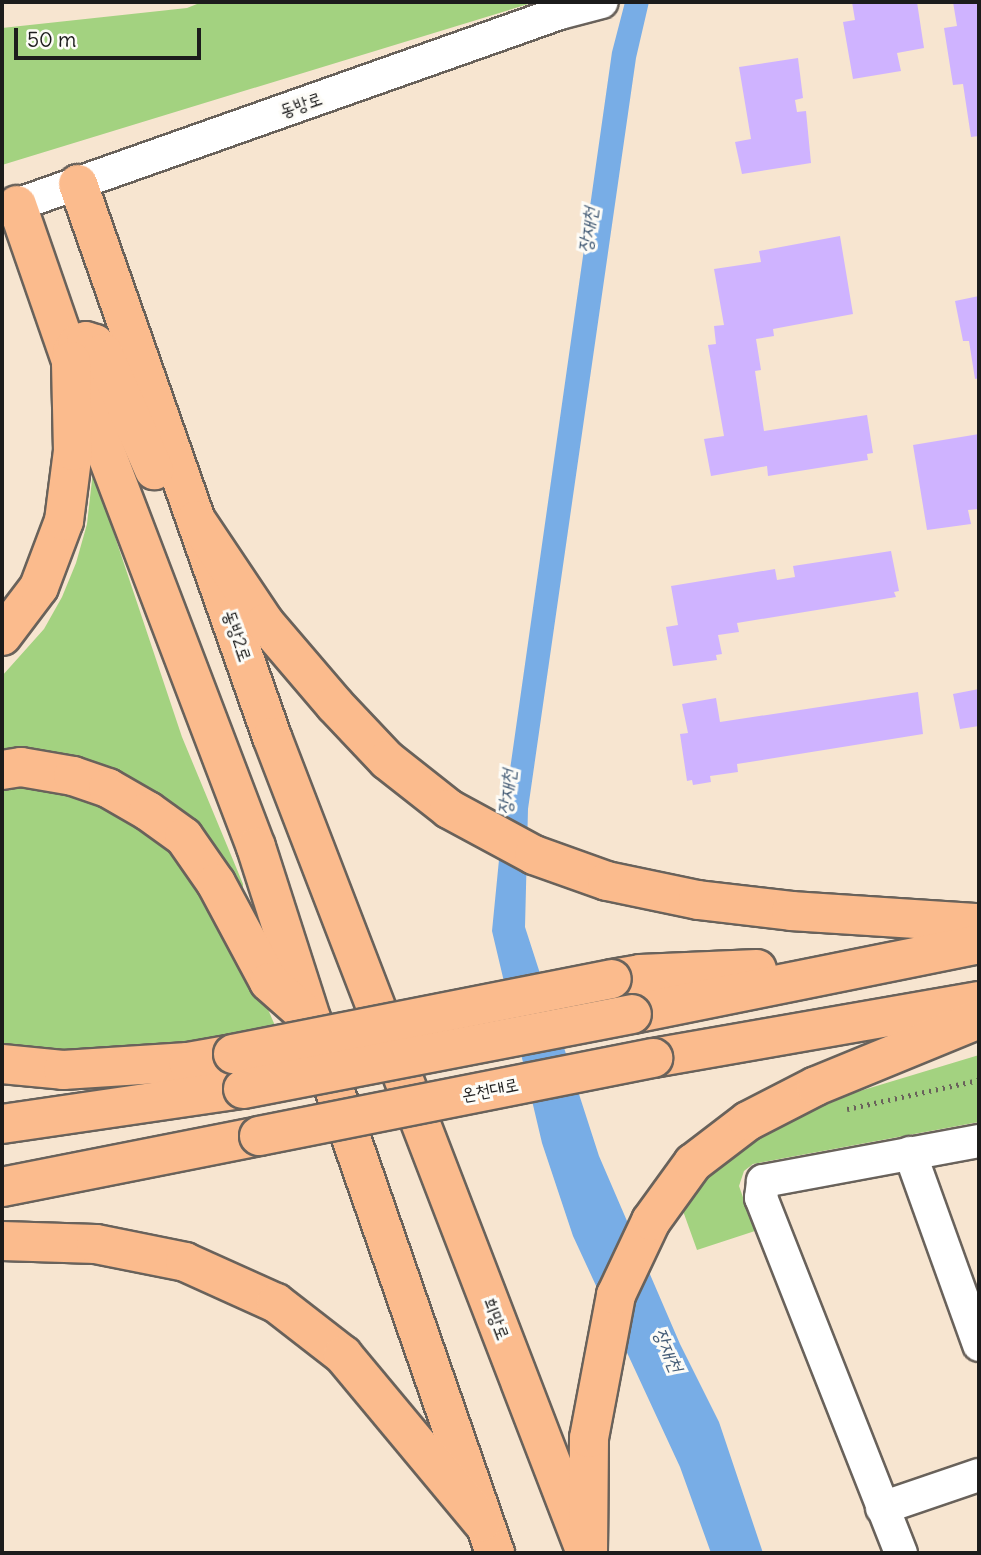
<!DOCTYPE html>
<html>
<head>
<meta charset="utf-8">
<style>
	body { margin:0 }
	#map { position:relative; width:981px; height:1555px; overflow:hidden; background:#f7e5d0; font-family:Delius,"Poor Story",sans-serif }
	div>[style] { position:absolute }
	.green>* { inset:0; background:#a3d280 }
	.water>* { inset:0; background:#78ade6 }
	.building>* { inset:0; background:#cfb3ff }
	.path>* { height:4.5px; margin-top:-2.25px; transform-origin:0; background:repeating-linear-gradient(90deg,#69625b 0 2px,transparent 0 7px) }
	.roads { filter:drop-shadow(2px 0 #69625b) drop-shadow(-2px 0 #69625b) drop-shadow(0 2px #69625b) drop-shadow(0 -2px #69625b) }
	.minor>* { height:32px; margin:-16px; padding:0 16px; transform-origin:16px; border-radius:16px; background:#fff }
	.major>* { height:38px; margin:-19px; padding:0 19px; transform-origin:19px; border-radius:19px; background:#fbbb8d }
	.highway>* { height:38px; margin:-19px; padding:0 19px; transform-origin:19px; border-radius:19px; background:#fbbb8d }
	.bridges { filter:drop-shadow(2px 0 #69625b) drop-shadow(-2px 0 #69625b) drop-shadow(0 2px #69625b) drop-shadow(0 -2px #69625b) }
	.highway-bridge>* { height:38px; margin:-19px; padding:0 19px; transform-origin:19px; border-radius:19px; background:#fbbb8d }
	span { translate:-50% -50%; white-space:nowrap; text-align:center; line-height:1.15; -webkit-text-stroke:6px #fdfcf7; paint-order:stroke }
	.street-label { font-size:18px; color:#1c1c1c }
	.water-label { font-size:19px; color:#455d77; font-style:italic }
	.frame { position:absolute; inset:0; border:4px solid #1c1c1c; pointer-events:none }
	.scale { position:absolute; left:14px; top:28px; width:187px; height:32px; box-sizing:border-box; border:4px solid #1c1c1c; border-top:0; padding-left:9px; font-size:21px; line-height:24px; white-space:nowrap; color:#1c1c1c; -webkit-text-stroke:5px #fdfcf7; paint-order:stroke }
</style>
</head>
<body>
<div id="map">
	<div class="green">
		<i style="clip-path:polygon(202px 2px,535px 2px,2px 165px,2px 28px,187px 8px)"></i>
		<i style="clip-path:polygon(93px 471px,182px 737px,243px 884px,243px 895px,197px 835px,2px 758px,2px 676px,44px 629px,62px 597px,76px 563px,87px 524px)"></i>
		<i style="clip-path:polygon(2px 784px,67px 786px,141px 824px,176px 858px,214px 905px,255px 979px,276px 1028px,191px 1047px,55px 1054px,2px 1046px)"></i>
		<i style="clip-path:polygon(979px 1055px,979px 1122px,753px 1164px,744px 1171px,739px 1186px,755px 1231px,697px 1250px,683px 1211px,696px 1187px,756px 1137px,850px 1094px)"></i>
	</div>
	<div class="water">
		<i style="clip-path:polygon(625px 2px,649px 2px,636px 58px,528px 809px,525px 927px,599px 1156px,680px 1344px,719px 1422px,763px 1553px,711px 1553px,680px 1467px,573px 1236px,542px 1143px,492px 931px,503px 819px,612px 52px)"></i>
	</div>
	<div class="building">
		<i style="clip-path:polygon(852px 2px,917px 2px,924px 48px,897px 53px,901px 71px,853px 79px,843px 22px,855px 20px)"></i>
		<i style="clip-path:polygon(953px 2px,979px 2px,979px 136px,971px 137px,963px 84px,953px 85px,944px 28px,957px 26px)"></i>
		<i style="clip-path:polygon(798px 58px,803px 98px,795px 100px,797px 112px,806px 111px,811px 163px,742px 174px,735px 142px,751px 139px,739px 67px)"></i>
		<i style="clip-path:polygon(840px 236px,853px 314px,773px 329px,774px 336px,756px 339px,761px 370px,755px 371px,764px 431px,867px 415px,873px 453px,867px 454px,868px 460px,768px 476px,767px 466px,711px 476px,704px 439px,724px 436px,708px 345px,716px 344px,714px 326px,724px 325px,714px 269px,761px 262px,759px 251px)"></i>
		<i style="clip-path:polygon(979px 296px,979px 378px,975px 379px,969px 341px,963px 341px,955px 301px)"></i>
		<i style="clip-path:polygon(979px 434px,979px 509px,968px 510px,971px 524px,927px 530px,913px 445px)"></i>
		<i style="clip-path:polygon(891px 551px,899px 591px,894px 592px,896px 597px,737px 623px,739px 632px,718px 635px,722px 654px,716px 655px,717px 660px,673px 666px,666px 627px,678px 625px,671px 586px,775px 569px,777px 580px,795px 577px,793px 566px)"></i>
		<i style="clip-path:polygon(979px 689px,979px 726px,960px 729px,953px 694px)"></i>
		<i style="clip-path:polygon(918px 692px,923px 734px,737px 764px,738px 772px,710px 776px,711px 782px,693px 785px,692px 780px,687px 781px,680px 734px,688px 733px,682px 704px,716px 698px,720px 722px)"></i>
	</div>
	<div class="path">
		<i style="left:847px;top:1109px;width:135px;rotate:-12.4deg"></i>
	</div>
	<div class="roads">
		<div class="minor">
			<i style="left:2px;top:210px;width:592px;rotate:-19.45deg"></i>
			<i style="left:560px;top:13px;width:43px;rotate:-14.7deg"></i>
			<i style="left:910px;top:1153px;width:204px;rotate:70.2deg"></i>
			<i style="left:882px;top:1508px;width:102px;rotate:-18.8deg"></i>
			<i style="left:901px;top:1553px;width:382px;rotate:-111.5deg"></i>
			<i style="left:761px;top:1198px;width:17px;rotate:-83deg"></i>
			<i style="left:763px;top:1181px;width:220px;rotate:-10.5deg"></i>
		</div>
		<div class="major">
			<i style="left:78px;top:184px;width:586px;rotate:70.67deg"></i>
			<i style="left:272px;top:737px;width:874px;rotate:68.95deg"></i>
			<i style="left:17px;top:205px;width:165px;rotate:70.9deg"></i>
			<i style="left:71px;top:361px;width:520px;rotate:69.16deg"></i>
			<i style="left:256px;top:847px;width:242px;rotate:72.2deg"></i>
			<i style="left:330px;top:1077px;width:504px;rotate:70.88deg"></i>
			<i style="left:71px;top:361px;width:10px;rotate:-84deg"></i>
			<i style="left:72px;top:351px;width:9px;rotate:-54deg"></i>
			<i style="left:77px;top:344px;width:9px;rotate:-18deg"></i>
			<i style="left:86px;top:341px;width:9px;rotate:18deg"></i>
			<i style="left:95px;top:344px;width:12px;rotate:48deg"></i>
			<i style="left:103px;top:353px;width:128px;rotate:66.4deg"></i>
		</div>
		<div class="highway">
			<i style="left:196px;top:520px;width:124px;rotate:56.2deg"></i>
			<i style="left:265px;top:623px;width:108px;rotate:49.5deg"></i>
			<i style="left:335px;top:705px;width:76px;rotate:46.6deg"></i>
			<i style="left:387px;top:760px;width:79px;rotate:38.3deg"></i>
			<i style="left:449px;top:809px;width:97px;rotate:28.4deg"></i>
			<i style="left:534px;top:855px;width:77px;rotate:19.6deg"></i>
			<i style="left:607px;top:881px;width:93px;rotate:11.8deg"></i>
			<i style="left:698px;top:900px;width:94px;rotate:6.7deg"></i>
			<i style="left:791px;top:911px;width:188px;rotate:3.7deg"></i>
			<i style="left:2px;top:636px;width:61px;rotate:-52.9deg"></i>
			<i style="left:39px;top:587px;width:71px;rotate:-69.3deg"></i>
			<i style="left:64px;top:521px;width:71px;rotate:-82.7deg"></i>
			<i style="left:73px;top:451px;width:90px;rotate:-91.3deg"></i>
			<i style="left:2px;top:770px;width:19px;rotate:-9deg"></i>
			<i style="left:21px;top:767px;width:53px;rotate:9.8deg"></i>
			<i style="left:73px;top:776px;width:37px;rotate:19deg"></i>
			<i style="left:108px;top:788px;width:46px;rotate:29.9deg"></i>
			<i style="left:148px;top:811px;width:44px;rotate:35.8deg"></i>
			<i style="left:184px;top:837px;width:56px;rotate:55.2deg"></i>
			<i style="left:216px;top:883px;width:112px;rotate:61.8deg"></i>
			<i style="left:269px;top:982px;width:57px;rotate:41.5deg"></i>
			<i style="left:612px;top:979px;width:28px;rotate:-10deg"></i>
			<i style="left:640px;top:974px;width:117px;rotate:-2.4deg"></i>
			<i style="left:632px;top:1014px;width:354px;rotate:-11.4deg"></i>
			<i style="left:653px;top:1058px;width:331px;rotate:-9.9deg"></i>
			<i style="left:2px;top:1064px;width:61px;rotate:5.6deg"></i>
			<i style="left:63px;top:1070px;width:125px;rotate:-3.7deg"></i>
			<i style="left:188px;top:1062px;width:46px;rotate:-10.1deg"></i>
			<i style="left:2px;top:1124px;width:244px;rotate:-8.3deg"></i>
			<i style="left:2px;top:1187px;width:262px;rotate:-11.2deg"></i>
			<i style="left:2px;top:1241px;width:94px;rotate:1.8deg"></i>
			<i style="left:96px;top:1244px;width:91px;rotate:11.4deg"></i>
			<i style="left:185px;top:1262px;width:100px;rotate:24.3deg"></i>
			<i style="left:276px;top:1303px;width:85px;rotate:37.8deg"></i>
			<i style="left:343px;top:1355px;width:217px;rotate:50.2deg"></i>
			<i style="left:588px;top:1553px;width:115px;rotate:-89.5deg"></i>
			<i style="left:589px;top:1438px;width:146px;rotate:-79.3deg"></i>
			<i style="left:616px;top:1295px;width:82px;rotate:-64.7deg"></i>
			<i style="left:651px;top:1221px;width:72px;rotate:-54.1deg"></i>
			<i style="left:693px;top:1163px;width:69px;rotate:-37.4deg"></i>
			<i style="left:748px;top:1121px;width:76px;rotate:-27.2deg"></i>
			<i style="left:816px;top:1086px;width:176px;rotate:-22.3deg"></i>
		</div>
	</div>
	<div class="bridges">
		<div class="highway-bridge">
			<i style="left:233px;top:1054px;width:386px;rotate:-11.2deg"></i>
			<i style="left:243px;top:1089px;width:396px;rotate:-10.9deg"></i>
			<i style="left:259px;top:1136px;width:402px;rotate:-11.2deg"></i>
		</div>
	</div>
	<div class="street-label">
		<span style="left:301px;top:105px;rotate:-19deg">동방로</span>
		<span style="left:237px;top:636px;rotate:71deg">동방2로</span>
		<span style="left:490px;top:1090px;rotate:-11deg">온천대로</span>
		<span style="left:496px;top:1319px;rotate:69deg">희망로</span>
	</div>
	<div class="water-label">
		<span style="left:588px;top:230px;rotate:-82deg">장재천</span>
		<span style="left:507px;top:792px;rotate:-84deg">장재천</span>
		<span style="left:668px;top:1350px;rotate:66deg">장재천</span>
	</div>
	<div class="frame"></div>
	<div class="scale">50 m</div>
</div>
</body>
</html>
